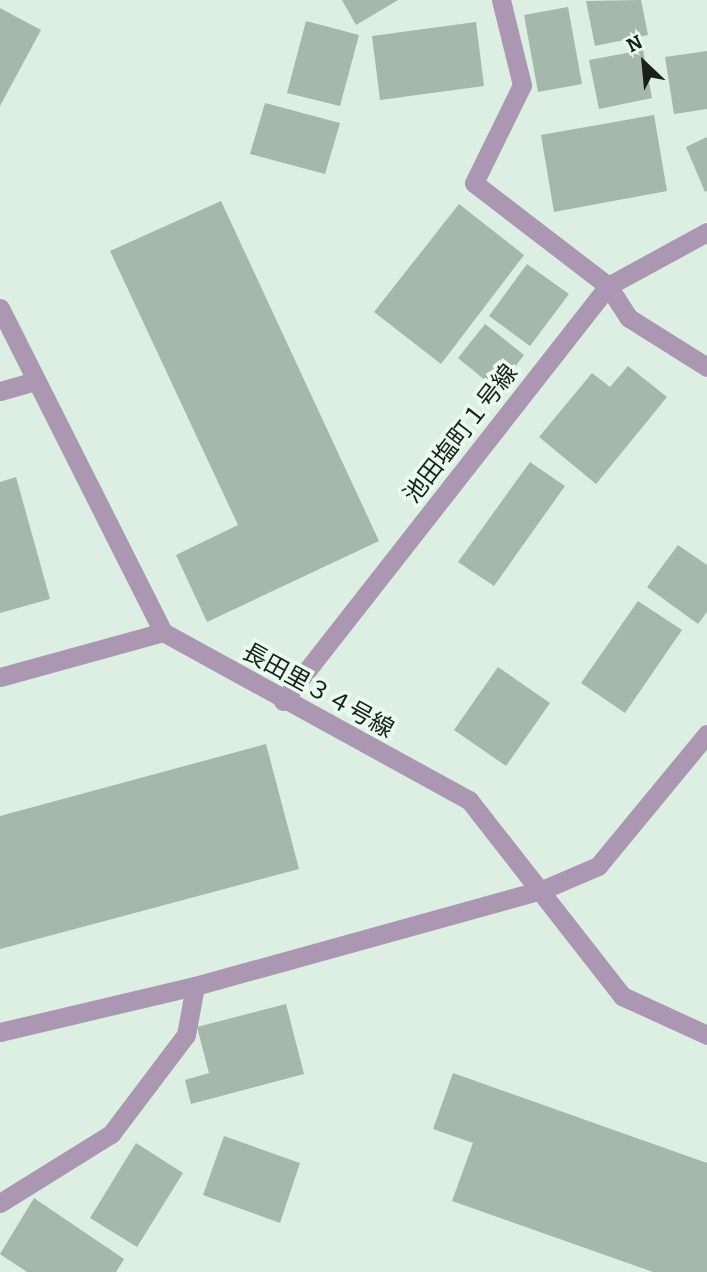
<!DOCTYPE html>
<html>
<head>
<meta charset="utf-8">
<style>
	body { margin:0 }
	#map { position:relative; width:707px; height:1272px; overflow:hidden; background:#ddefe2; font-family:Bitter,"Noto Sans JP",serif }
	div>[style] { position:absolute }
	.building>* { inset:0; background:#a6b7ab }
	.service>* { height:19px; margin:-9.5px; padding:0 9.5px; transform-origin:9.5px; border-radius:9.5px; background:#ac97b3 }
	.minor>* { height:19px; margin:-9.5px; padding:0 9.5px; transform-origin:9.5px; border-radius:9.5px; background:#ac97b3 }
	span { translate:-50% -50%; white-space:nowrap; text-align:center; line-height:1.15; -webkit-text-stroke:7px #eafcef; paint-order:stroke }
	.street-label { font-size:24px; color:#191f1b }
	.north { position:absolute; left:609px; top:28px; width:70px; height:70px; -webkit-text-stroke:5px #eafcef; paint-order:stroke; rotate:334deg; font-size:19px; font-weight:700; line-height:28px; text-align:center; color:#191f1b }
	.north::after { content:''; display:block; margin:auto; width:24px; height:32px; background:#191f1b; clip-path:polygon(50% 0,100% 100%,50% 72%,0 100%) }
</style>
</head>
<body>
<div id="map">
	<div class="building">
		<i style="clip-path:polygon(342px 0,398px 0,356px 25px)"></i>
		<i style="clip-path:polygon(641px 0,648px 35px,595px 46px,586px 1px)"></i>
		<i style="clip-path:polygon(568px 7px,582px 84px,538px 92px,524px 15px)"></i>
		<i style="clip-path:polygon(0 8px,41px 30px,0 106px)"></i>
		<i style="clip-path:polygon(306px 21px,359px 35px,340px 106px,287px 93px)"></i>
		<i style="clip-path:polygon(476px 22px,484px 86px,380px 100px,372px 36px)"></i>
		<i style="clip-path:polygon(643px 50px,652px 98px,599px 109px,589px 60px)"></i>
		<i style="clip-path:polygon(707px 51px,707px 109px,674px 114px,665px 57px)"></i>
		<i style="clip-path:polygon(265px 103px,340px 123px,325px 174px,250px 154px)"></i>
		<i style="clip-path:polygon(654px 115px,667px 191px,554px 212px,541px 135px)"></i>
		<i style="clip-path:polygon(707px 137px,707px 191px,705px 192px,686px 147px)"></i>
		<i style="clip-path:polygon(221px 201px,379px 541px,207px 622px,176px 555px,238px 525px,110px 251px)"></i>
		<i style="clip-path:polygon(459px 204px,524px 255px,441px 364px,374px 312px)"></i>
		<i style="clip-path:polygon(527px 264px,569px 294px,530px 346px,489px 316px)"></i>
		<i style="clip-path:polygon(485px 324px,524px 355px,497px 390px,458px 358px)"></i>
		<i style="clip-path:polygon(628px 366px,667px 397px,596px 484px,539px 437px,592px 373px,610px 387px)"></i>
		<i style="clip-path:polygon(530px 462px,565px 486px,494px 586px,458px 562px)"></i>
		<i style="clip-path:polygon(16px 477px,50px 599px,0 613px,0 482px)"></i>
		<i style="clip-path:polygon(678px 545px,707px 565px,707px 612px,698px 624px,647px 587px)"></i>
		<i style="clip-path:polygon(638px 601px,682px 630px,625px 713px,581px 683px)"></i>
		<i style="clip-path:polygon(498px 667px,550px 703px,506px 766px,454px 730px)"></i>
		<i style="clip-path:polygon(266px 744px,299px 869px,0 949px,0 816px)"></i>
		<i style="clip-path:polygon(286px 1004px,304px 1074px,191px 1104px,185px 1080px,209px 1073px,197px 1027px)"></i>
		<i style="clip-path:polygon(453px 1073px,707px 1163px,707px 1272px,653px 1272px,452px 1201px,473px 1143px,433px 1129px)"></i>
		<i style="clip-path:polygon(224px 1136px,300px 1163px,280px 1223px,203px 1195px)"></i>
		<i style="clip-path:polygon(136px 1143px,183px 1173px,137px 1247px,90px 1218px)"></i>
		<i style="clip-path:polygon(34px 1198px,124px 1259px,116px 1272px,27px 1272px,0 1254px)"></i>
	</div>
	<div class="service">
		<i style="left:0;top:391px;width:37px;rotate:-16deg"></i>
		<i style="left:0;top:677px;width:169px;rotate:-15.4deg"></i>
		<i style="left:0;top:1032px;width:200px;rotate:-13.3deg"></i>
	</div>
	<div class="minor">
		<i style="left:501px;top:0;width:88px;rotate:76.1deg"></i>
		<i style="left:522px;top:85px;width:109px;rotate:116.1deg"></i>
		<i style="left:474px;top:183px;width:169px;rotate:37.5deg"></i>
		<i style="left:608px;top:286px;width:38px;rotate:57deg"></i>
		<i style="left:629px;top:318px;width:92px;rotate:32.1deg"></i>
		<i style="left:0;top:308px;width:363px;rotate:63.3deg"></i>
		<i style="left:163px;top:632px;width:349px;rotate:28.8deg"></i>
		<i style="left:469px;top:800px;width:249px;rotate:52deg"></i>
		<i style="left:622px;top:996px;width:94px;rotate:24.6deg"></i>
		<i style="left:283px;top:701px;width:527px;rotate:-51.93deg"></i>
		<i style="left:608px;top:286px;width:113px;rotate:-28.6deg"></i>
		<i style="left:0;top:1203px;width:131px;rotate:-31.9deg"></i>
		<i style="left:111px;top:1134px;width:124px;rotate:-52.9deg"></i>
		<i style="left:186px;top:1035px;width:50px;rotate:-79.6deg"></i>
		<i style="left:195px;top:986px;width:360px;rotate:-15.5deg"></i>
		<i style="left:542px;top:890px;width:61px;rotate:-23.2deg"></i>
		<i style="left:598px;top:866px;width:171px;rotate:-50.5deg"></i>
	</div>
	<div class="street-label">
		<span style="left:461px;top:434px;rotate:-52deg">池田塩町１号線</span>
		<span style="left:318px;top:691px;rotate:29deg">長田里３４号線</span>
	</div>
	<div class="north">N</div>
</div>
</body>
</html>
